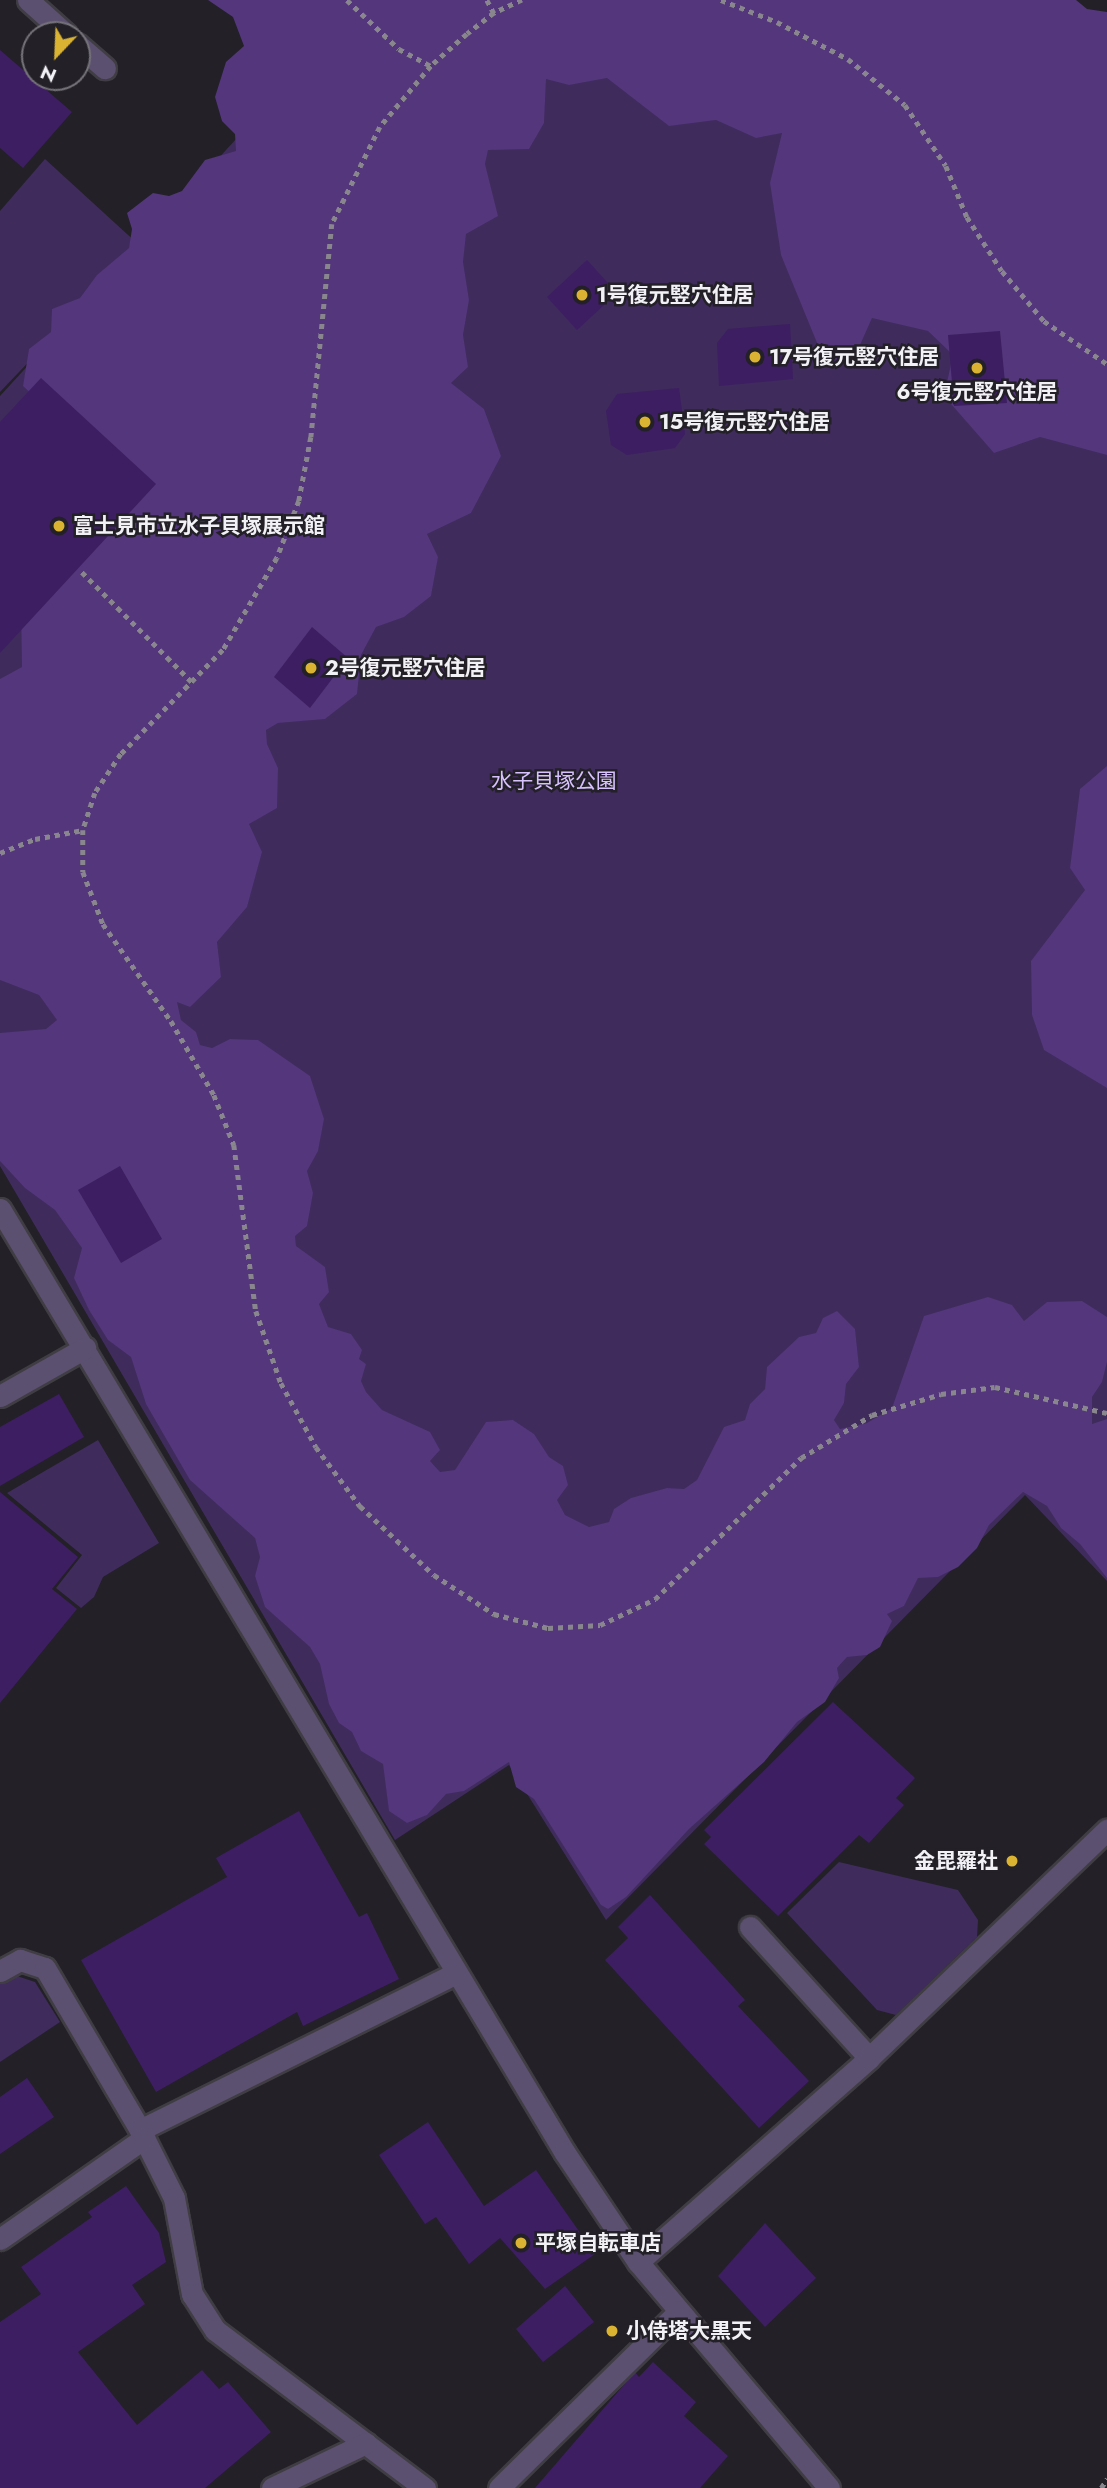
<!DOCTYPE html>
<html>
<head>
<meta charset="utf-8">
<style>
	body { margin:0 }
	#map { position:relative; width:1107px; height:2488px; overflow:hidden; background:#232027; font-family:Jost,"Noto Sans JP",sans-serif }
	div>[style] { position:absolute }
	.green>* { inset:0; background:#3f2b5c }
	.forest>* { inset:0; background:#53367b }
	.building>* { inset:0; background:#3d1e62 }
	.path>* { height:4.5px; margin-top:-2.25px; transform-origin:0; background:repeating-linear-gradient(90deg,#89878d 0 5px,transparent 0 10px) }
	.roads { filter:drop-shadow(2px 0 #403d44) drop-shadow(-2px 0 #403d44) drop-shadow(0 2px #403d44) drop-shadow(0 -2px #403d44) }
	.minor>* { height:21px; margin:-10.5px; padding:0 10.5px; transform-origin:10.5px; border-radius:10.5px; background:#5b5070 }
	.dots>* { width:19px; height:19px; translate:-50% -50%; box-sizing:border-box; border:4px solid #232027; border-radius:50% }
	span { translate:-50% -50%; white-space:nowrap; text-align:center; line-height:1.15; -webkit-text-stroke:5px #232027; paint-order:stroke }
	.poi-label { font-size:21px; color:#f2f1f6; font-weight:700 }
	.left { translate:0 -50%; text-align:left }
	.right { translate:-100% -50%; text-align:right }
	.park-label { font-size:21px; color:#d7c1ff }
	.north { position:absolute; left:21px; top:21px; width:70px; height:70px; box-sizing:border-box; background:#232027; border:2px solid #76747a; border-radius:50%; rotate:203deg; font-size:19px; font-weight:700; line-height:28px; text-align:center; color:#f2f1f6 }
	.north::after { content:''; display:block; margin:auto; width:24px; height:32px; background:#dab333; clip-path:polygon(50% 0,100% 100%,50% 72%,0 100%) }
</style>
</head>
<body>
<div id="map">
	<div class="green">
		<i style="clip-path:polygon(1068px 0,1107px 37px,1107px 1581px,1025px 1495px,606px 1920px,509px 1765px,395px 1840px,0 1166px,0 396px,99px 288px,0 392px,0 211px,45px 159px,139px 245px,302px 67px)"></i>
		<i style="clip-path:polygon(98px 1440px,159px 1543px,103px 1577px,94px 1597px,81px 1608px,56px 1588px,82px 1555px,7px 1493px)"></i>
		<i style="clip-path:polygon(839px 1862px,958px 1890px,978px 1920px,977px 1937px,896px 2015px,877px 2010px,787px 1913px)"></i>
		<i style="clip-path:polygon(14px 1975px,35px 1982px,60px 2022px,0 2062px,0 1984px)"></i>
	</div>
	<div class="forest">
		<i style="clip-path:polygon(208px 0,1076px 0,1087px 9px,1107px 12px,1107px 455px,1040px 437px,994px 453px,944px 396px,953px 355px,928px 331px,872px 318px,852px 363px,822px 355px,781px 255px,770px 183px,782px 133px,756px 138px,716px 120px,669px 126px,607px 78px,569px 85px,546px 79px,544px 123px,529px 149px,488px 150px,485px 164px,498px 216px,466px 234px,463px 262px,469px 300px,463px 335px,468px 367px,451px 383px,484px 409px,501px 456px,471px 513px,427px 534px,438px 557px,431px 596px,404px 617px,376px 627px,361px 655px,357px 694px,325px 719px,278px 723px,266px 730px,267px 744px,278px 768px,277px 808px,249px 824px,262px 852px,247px 907px,217px 942px,221px 977px,190px 1007px,177px 1002px,181px 1020px,196px 1032px,200px 1045px,212px 1048px,230px 1039px,258px 1040px,310px 1076px,324px 1119px,318px 1151px,307px 1171px,313px 1193px,307px 1226px,295px 1236px,296px 1246px,325px 1267px,329px 1292px,319px 1304px,328px 1327px,351px 1334px,362px 1350px,359px 1359px,366px 1364px,361px 1381px,366px 1392px,382px 1410px,430px 1432px,440px 1450px,430px 1461px,440px 1472px,455px 1470px,486px 1422px,513px 1420px,534px 1434px,549px 1457px,563px 1466px,568px 1485px,557px 1500px,565px 1515px,589px 1527px,609px 1522px,614px 1509px,631px 1498px,667px 1488px,684px 1489px,697px 1480px,724px 1427px,745px 1420px,750px 1404px,765px 1389px,767px 1367px,799px 1337px,816px 1333px,823px 1318px,837px 1311px,855px 1329px,859px 1367px,846px 1384px,844px 1403px,834px 1420px,840px 1429px,867px 1423px,892px 1408px,924px 1316px,988px 1297px,1012px 1305px,1024px 1321px,1047px 1302px,1082px 1301px,1107px 1317px,1107px 1362px,1102px 1382px,1092px 1397px,1092px 1424px,1107px 1419px,1107px 1578px,1080px 1544px,1061px 1528px,1047px 1506px,1023px 1492px,989px 1525px,977px 1548px,958px 1567px,938px 1577px,918px 1578px,904px 1606px,887px 1614px,892px 1621px,880px 1647px,867px 1655px,847px 1657px,837px 1668px,839px 1678px,825px 1702px,797px 1722px,764px 1762px,689px 1829px,626px 1897px,608px 1909px,601px 1905px,534px 1799px,516px 1787px,509px 1762px,464px 1791px,446px 1794px,427px 1815px,407px 1823px,389px 1811px,383px 1764px,361px 1751px,352px 1732px,339px 1723px,329px 1704px,320px 1664px,310px 1647px,265px 1607px,255px 1576px,260px 1557px,255px 1538px,190px 1480px,146px 1404px,131px 1357px,108px 1340px,89px 1310px,74px 1278px,82px 1248px,55px 1210px,25px 1188px,0 1161px,0 1033px,46px 1029px,57px 1020px,39px 995px,0 980px,0 679px,22px 667px,21px 608px,39px 401px,23px 386px,29px 349px,51px 332px,52px 309px,80px 298px,97px 275px,129px 248px,132px 229px,127px 213px,153px 193px,169px 196px,182px 191px,205px 160px,236px 151px,235px 134px,222px 121px,215px 97px,226px 62px,244px 46px,233px 17px)"></i>
		<i style="clip-path:polygon(1107px 766px,1107px 1088px,1044px 1050px,1032px 1015px,1031px 961px,1085px 890px,1070px 868px,1080px 789px)"></i>
	</div>
	<div class="building">
		<i style="clip-path:polygon(0 50px,72px 112px,23px 168px,0 148px)"></i>
		<i style="clip-path:polygon(587px 260px,617px 293px,577px 330px,547px 297px)"></i>
		<i style="clip-path:polygon(790px 324px,793px 379px,719px 386px,717px 343px,728px 329px)"></i>
		<i style="clip-path:polygon(1000px 331px,1007px 403px,954px 406px,948px 335px)"></i>
		<i style="clip-path:polygon(41px 378px,156px 484px,0 653px,0 422px)"></i>
		<i style="clip-path:polygon(679px 388px,685px 434px,675px 448px,627px 455px,611px 445px,606px 411px,617px 394px)"></i>
		<i style="clip-path:polygon(312px 627px,348px 658px,310px 708px,274px 677px)"></i>
		<i style="clip-path:polygon(120px 1166px,162px 1239px,121px 1263px,78px 1190px)"></i>
		<i style="clip-path:polygon(59px 1394px,84px 1437px,0 1486px,0 1427px)"></i>
		<i style="clip-path:polygon(0 1492px,78px 1557px,52px 1589px,77px 1609px,0 1703px)"></i>
		<i style="clip-path:polygon(833px 1702px,915px 1778px,896px 1798px,904px 1805px,869px 1843px,859px 1835px,778px 1916px,704px 1844px,711px 1837px,704px 1830px)"></i>
		<i style="clip-path:polygon(299px 1811px,359px 1917px,367px 1913px,399px 1979px,303px 2026px,297px 2012px,156px 2092px,81px 1960px,227px 1877px,216px 1858px)"></i>
		<i style="clip-path:polygon(650px 1895px,745px 2000px,738px 2006px,809px 2081px,759px 2128px,605px 1960px,628px 1938px,618px 1927px)"></i>
		<i style="clip-path:polygon(27px 2078px,54px 2117px,0 2154px,0 2097px)"></i>
		<i style="clip-path:polygon(428px 2122px,484px 2206px,536px 2170px,595px 2254px,545px 2289px,500px 2238px,469px 2264px,436px 2217px,425px 2224px,379px 2155px)"></i>
		<i style="clip-path:polygon(126px 2186px,159px 2233px,166px 2262px,132px 2285px,145px 2304px,78px 2352px,137px 2425px,202px 2370px,219px 2389px,228px 2382px,271px 2432px,205px 2488px,0 2488px,0 2322px,41px 2294px,21px 2267px,92px 2217px,88px 2212px)"></i>
		<i style="clip-path:polygon(765px 2223px,816px 2278px,765px 2327px,718px 2276px)"></i>
		<i style="clip-path:polygon(565px 2286px,594px 2322px,543px 2362px,516px 2329px)"></i>
		<i style="clip-path:polygon(653px 2362px,696px 2402px,684px 2416px,728px 2456px,700px 2488px,535px 2488px,635px 2372px,639px 2377px)"></i>
	</div>
	<div class="path">
		<i style="left:347px;top:0;width:71px;rotate:43.3deg"></i>
		<i style="left:399px;top:49px;width:36px;rotate:28deg"></i>
		<i style="left:487px;top:0;width:15px;rotate:62deg"></i>
		<i style="left:522px;top:0;width:31px;rotate:155deg"></i>
		<i style="left:494px;top:13px;width:34px;rotate:142deg"></i>
		<i style="left:467px;top:34px;width:48px;rotate:138.4deg"></i>
		<i style="left:431px;top:66px;width:80px;rotate:129.9deg"></i>
		<i style="left:380px;top:127px;width:108px;rotate:116.3deg"></i>
		<i style="left:332px;top:224px;width:214px;rotate:95.6deg"></i>
		<i style="left:311px;top:437px;width:65px;rotate:100.6deg"></i>
		<i style="left:299px;top:501px;width:61px;rotate:111.1deg"></i>
		<i style="left:277px;top:558px;width:107px;rotate:120.4deg"></i>
		<i style="left:223px;top:650px;width:146px;rotate:134.4deg"></i>
		<i style="left:121px;top:754px;width:47px;rotate:123.7deg"></i>
		<i style="left:95px;top:793px;width:39px;rotate:108deg"></i>
		<i style="left:83px;top:830px;width:42px;rotate:90deg"></i>
		<i style="left:83px;top:872px;width:56px;rotate:69deg"></i>
		<i style="left:103px;top:924px;width:118px;rotate:55deg"></i>
		<i style="left:171px;top:1021px;width:86px;rotate:59.8deg"></i>
		<i style="left:214px;top:1095px;width:54px;rotate:68.2deg"></i>
		<i style="left:234px;top:1145px;width:167px;rotate:82.5deg"></i>
		<i style="left:256px;top:1311px;width:76px;rotate:70.9deg"></i>
		<i style="left:281px;top:1383px;width:73px;rotate:61.3deg"></i>
		<i style="left:316px;top:1447px;width:74px;rotate:53.3deg"></i>
		<i style="left:360px;top:1506px;width:101px;rotate:43deg"></i>
		<i style="left:434px;top:1575px;width:72px;rotate:33deg"></i>
		<i style="left:494px;top:1614px;width:56px;rotate:14.5deg"></i>
		<i style="left:548px;top:1628px;width:52px;rotate:-3.3deg"></i>
		<i style="left:600px;top:1625px;width:61px;rotate:-25.3deg"></i>
		<i style="left:655px;top:1599px;width:203px;rotate:-44deg"></i>
		<i style="left:801px;top:1458px;width:83px;rotate:-31.2deg"></i>
		<i style="left:872px;top:1415px;width:72px;rotate:-16.9deg"></i>
		<i style="left:941px;top:1394px;width:54px;rotate:-7.4deg"></i>
		<i style="left:995px;top:1387px;width:115px;rotate:13.1deg"></i>
		<i style="left:721px;top:0;width:60px;rotate:21.4deg"></i>
		<i style="left:777px;top:22px;width:80px;rotate:27.5deg"></i>
		<i style="left:848px;top:59px;width:73px;rotate:38.9deg"></i>
		<i style="left:905px;top:105px;width:73px;rotate:56.1deg"></i>
		<i style="left:946px;top:166px;width:55px;rotate:67.6deg"></i>
		<i style="left:967px;top:217px;width:64px;rotate:57.1deg"></i>
		<i style="left:1002px;top:271px;width:65px;rotate:50deg"></i>
		<i style="left:1044px;top:321px;width:76px;rotate:34.3deg"></i>
		<i style="left:82px;top:572px;width:158px;rotate:45deg"></i>
		<i style="left:0;top:853px;width:38px;rotate:-22deg"></i>
		<i style="left:35px;top:839px;width:49px;rotate:-10.6deg"></i>
		<i style="left:1101px;top:2488px;width:11px;rotate:-56deg"></i>
	</div>
	<div class="roads">
		<div class="minor">
			<i style="left:28px;top:0;width:52px;rotate:41.9deg"></i>
			<i style="left:77px;top:44px;width:37px;rotate:41deg"></i>
			<i style="left:0;top:1209px;width:1100px;rotate:59.1deg"></i>
			<i style="left:565px;top:2153px;width:131px;rotate:56.2deg"></i>
			<i style="left:638px;top:2262px;width:296px;rotate:49.8deg"></i>
			<i style="left:0;top:1396px;width:98px;rotate:-29.5deg"></i>
			<i style="left:750px;top:1927px;width:177px;rotate:47.7deg"></i>
			<i style="left:0;top:1971px;width:23px;rotate:-29deg"></i>
			<i style="left:20px;top:1960px;width:26px;rotate:18deg"></i>
			<i style="left:45px;top:1968px;width:188px;rotate:59.6deg"></i>
			<i style="left:140px;top:2130px;width:76px;rotate:63.4deg"></i>
			<i style="left:174px;top:2198px;width:98px;rotate:79.4deg"></i>
			<i style="left:192px;top:2294px;width:43px;rotate:57.4deg"></i>
			<i style="left:215px;top:2330px;width:263px;rotate:37deg"></i>
			<i style="left:140px;top:2130px;width:351px;rotate:-26.4deg"></i>
			<i style="left:0;top:2239px;width:176px;rotate:-35deg"></i>
			<i style="left:638px;top:2262px;width:308px;rotate:-41.4deg"></i>
			<i style="left:869px;top:2058px;width:330px;rotate:-43.8deg"></i>
			<i style="left:272px;top:2488px;width:104px;rotate:-25.6deg"></i>
			<i style="left:499px;top:2488px;width:252px;rotate:-44.5deg"></i>
		</div>
	</div>
	<div class="dots">
		<i style="left:582px;top:295px;background:#dab333"></i>
		<i style="left:755px;top:357px;background:#dab333"></i>
		<i style="left:977px;top:368px;background:#dab333"></i>
		<i style="left:645px;top:422px;background:#dab333"></i>
		<i style="left:59px;top:526px;background:#dab333"></i>
		<i style="left:311px;top:668px;background:#dab333"></i>
		<i style="left:1012px;top:1861px;background:#dab333"></i>
		<i style="left:521px;top:2243px;background:#dab333"></i>
		<i style="left:612px;top:2331px;background:#dab333"></i>
	</div>
	<div class="poi-label">
		<span class="left" style="left:596px;top:295px">1号復元竪穴住居</span>
		<span class="left" style="left:769px;top:357px">17号復元竪穴住居</span>
		<span style="left:977px;top:392px">6号復元竪穴住居</span>
		<span class="left" style="left:659px;top:422px">15号復元竪穴住居</span>
		<span class="left" style="left:73px;top:526px">富士見市立水子貝塚展示館</span>
		<span class="left" style="left:325px;top:668px">2号復元竪穴住居</span>
		<span class="right" style="left:998px;top:1861px">金毘羅社</span>
		<span class="left" style="left:535px;top:2243px">平塚自転車店</span>
		<span class="left" style="left:626px;top:2331px">小侍塔大黒天</span>
	</div>
	<div class="park-label">
		<span style="left:554px;top:781px">水子貝塚公園</span>
	</div>
	<div class="north">N</div>
</div>
</body>
</html>
